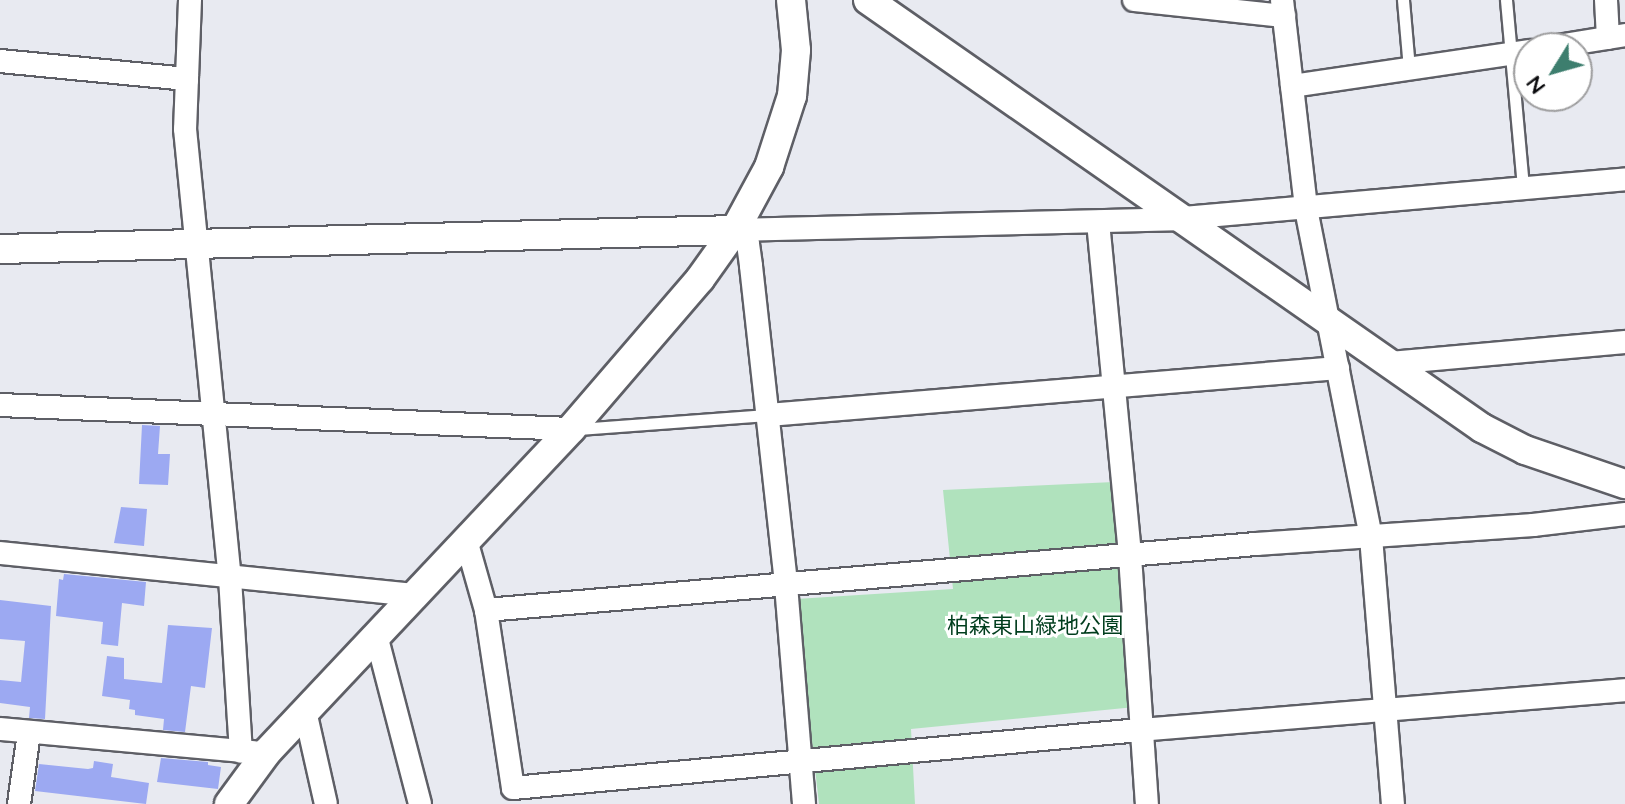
<!DOCTYPE html>
<html>
<head>
<meta charset="utf-8">
<style>
	body { margin:0 }
	#map { position:relative; width:1625px; height:804px; overflow:hidden; background:#e8eaf1; font-family:Quicksand,"Noto Sans JP",sans-serif }
	div>[style] { position:absolute }
	.green>* { inset:0; background:#b0e2bd }
	.building>* { inset:0; background:#9ca9f2 }
	.roads { filter:drop-shadow(2px 0 #5e5f66) drop-shadow(-2px 0 #5e5f66) drop-shadow(0 2px #5e5f66) drop-shadow(0 -2px #5e5f66) }
	.service>* { height:11px; margin:-5.5px; padding:0 5.5px; transform-origin:5.5px; border-radius:5.5px; background:#fff }
	.minor>* { height:22px; margin:-11px; padding:0 11px; transform-origin:11px; border-radius:11px; background:#fff }
	.tertiary>* { height:28px; margin:-14px; padding:0 14px; transform-origin:14px; border-radius:14px; background:#fff }
	span { translate:-50% -50%; white-space:nowrap; text-align:center; line-height:1.15; -webkit-text-stroke:6px #fff; paint-order:stroke }
	.park-label { font-size:22px; color:#003d1d }
	.north { position:absolute; left:1513px; top:32px; width:80px; height:80px; box-sizing:border-box; background:#fff; border:2px solid #9e9e9f; border-radius:50%; rotate:233deg; font-size:22px; font-weight:700; line-height:32px; text-align:center; color:#0c0c0f }
	.north::after { content:''; display:block; margin:auto; width:28px; height:36px; background:#3d7e6e; clip-path:polygon(50% 0,100% 100%,50% 72%,0 100%) }
</style>
</head>
<body>
<div id="map">
	<div class="green">
		<i style="clip-path:polygon(1114px 482px,1135px 707px,911px 729px,915px 804px,819px 804px,796px 599px,953px 589px,943px 490px)"></i>
	</div>
	<div class="building">
		<i style="clip-path:polygon(142px 425px,160px 426px,158px 454px,170px 454px,168px 485px,139px 484px)"></i>
		<i style="clip-path:polygon(121px 507px,147px 509px,144px 546px,114px 543px)"></i>
		<i style="clip-path:polygon(64px 574px,146px 582px,144px 606px,122px 603px,118px 646px,101px 644px,103px 622px,56px 616px,59px 579px,63px 580px)"></i>
		<i style="clip-path:polygon(0 600px,51px 606px,45px 719px,29px 718px,30px 707px,0 703px,0 680px,21px 682px,25px 641px,0 639px)"></i>
		<i style="clip-path:polygon(168px 625px,212px 628px,205px 688px,191px 686px,185px 732px,163px 730px,164px 719px,135px 715px,135px 710px,129px 709px,130px 700px,102px 696px,107px 656px,124px 658px,124px 679px,162px 683px)"></i>
		<i style="clip-path:polygon(161px 758px,208px 762px,208px 765px,221px 767px,218px 789px,157px 782px)"></i>
		<i style="clip-path:polygon(94px 761px,113px 764px,111px 777px,149px 783px,146px 804px,35px 791px,39px 764px,88px 769px,93px 768px)"></i>
	</div>
	<div class="roads">
		<div class="service">
			<i style="left:1403px;top:0;width:68px;rotate:85deg"></i>
			<i style="left:1506px;top:0;width:189px;rotate:84.8deg"></i>
			<i style="left:577px;top:429px;width:192px;rotate:-4.2deg"></i>
		</div>
		<div class="minor">
			<i style="left:190px;top:0;width:129px;rotate:92.2deg"></i>
			<i style="left:185px;top:129px;width:451px;rotate:84.3deg"></i>
			<i style="left:230px;top:578px;width:174px;rotate:86.4deg"></i>
			<i style="left:1134px;top:0;width:151px;rotate:6.1deg"></i>
			<i style="left:1282px;top:0;width:210px;rotate:83.4deg"></i>
			<i style="left:1306px;top:209px;width:334px;rotate:78.8deg"></i>
			<i style="left:1371px;top:537px;width:268px;rotate:85.3deg"></i>
			<i style="left:1606px;top:0;width:38px;rotate:87deg"></i>
			<i style="left:1545px;top:48px;width:81px;rotate:-9.2deg"></i>
			<i style="left:0;top:61px;width:188px;rotate:5.5deg"></i>
			<i style="left:1292px;top:86px;width:240px;rotate:-8.4deg"></i>
			<i style="left:1183px;top:218px;width:444px;rotate:-5deg"></i>
			<i style="left:1098px;top:222px;width:336px;rotate:84.5deg"></i>
			<i style="left:1130px;top:556px;width:249px;rotate:86.1deg"></i>
			<i style="left:735px;top:230px;width:19px;rotate:47deg"></i>
			<i style="left:748px;top:244px;width:22px;rotate:82deg"></i>
			<i style="left:751px;top:266px;width:321px;rotate:83.7deg"></i>
			<i style="left:786px;top:585px;width:220px;rotate:85.3deg"></i>
			<i style="left:735px;top:230px;width:451px;rotate:-1.4deg"></i>
			<i style="left:1390px;top:363px;width:236px;rotate:-5.1deg"></i>
			<i style="left:0;top:405px;width:572px;rotate:2.41deg"></i>
			<i style="left:768px;top:415px;width:572px;rotate:-4.71deg"></i>
			<i style="left:466px;top:540px;width:73px;rotate:74.1deg"></i>
			<i style="left:486px;top:610px;width:180px;rotate:81.4deg"></i>
			<i style="left:513px;top:788px;width:630px;rotate:-5.29deg"></i>
			<i style="left:1140px;top:730px;width:487px;rotate:-4.7deg"></i>
			<i style="left:0;top:553px;width:415px;rotate:5.8deg"></i>
			<i style="left:486px;top:610px;width:773px;rotate:-4.9deg"></i>
			<i style="left:1256px;top:544px;width:278px;rotate:-3.9deg"></i>
			<i style="left:1533px;top:525px;width:93px;rotate:-6.8deg"></i>
			<i style="left:376px;top:635px;width:175px;rotate:75.4deg"></i>
			<i style="left:305px;top:711px;width:95px;rotate:77.3deg"></i>
			<i style="left:0;top:729px;width:255px;rotate:5.2deg"></i>
			<i style="left:19px;top:804px;width:72px;rotate:-82deg"></i>
		</div>
		<div class="tertiary">
			<i style="left:868px;top:0;width:748px;rotate:34.88deg"></i>
			<i style="left:1482px;top:428px;width:48px;rotate:27.1deg"></i>
			<i style="left:1525px;top:450px;width:106px;rotate:18.8deg"></i>
			<i style="left:0;top:249px;width:735px;rotate:-1.48deg"></i>
			<i style="left:229px;top:804px;width:64px;rotate:-53.8deg"></i>
			<i style="left:267px;top:752px;width:444px;rotate:-46.7deg"></i>
			<i style="left:571px;top:429px;width:198px;rotate:-49.3deg"></i>
			<i style="left:700px;top:279px;width:60px;rotate:-54.5deg"></i>
			<i style="left:735px;top:230px;width:72px;rotate:-61.6deg"></i>
			<i style="left:769px;top:167px;width:75px;rotate:-72.1deg"></i>
			<i style="left:792px;top:96px;width:46px;rotate:-85deg"></i>
			<i style="left:796px;top:50px;width:50px;rotate:-95.7deg"></i>
		</div>
	</div>
	<div class="park-label">
		<span style="left:1035px;top:626px">柏森東山緑地公園</span>
	</div>
	<div class="north">N</div>
</div>
</body>
</html>
